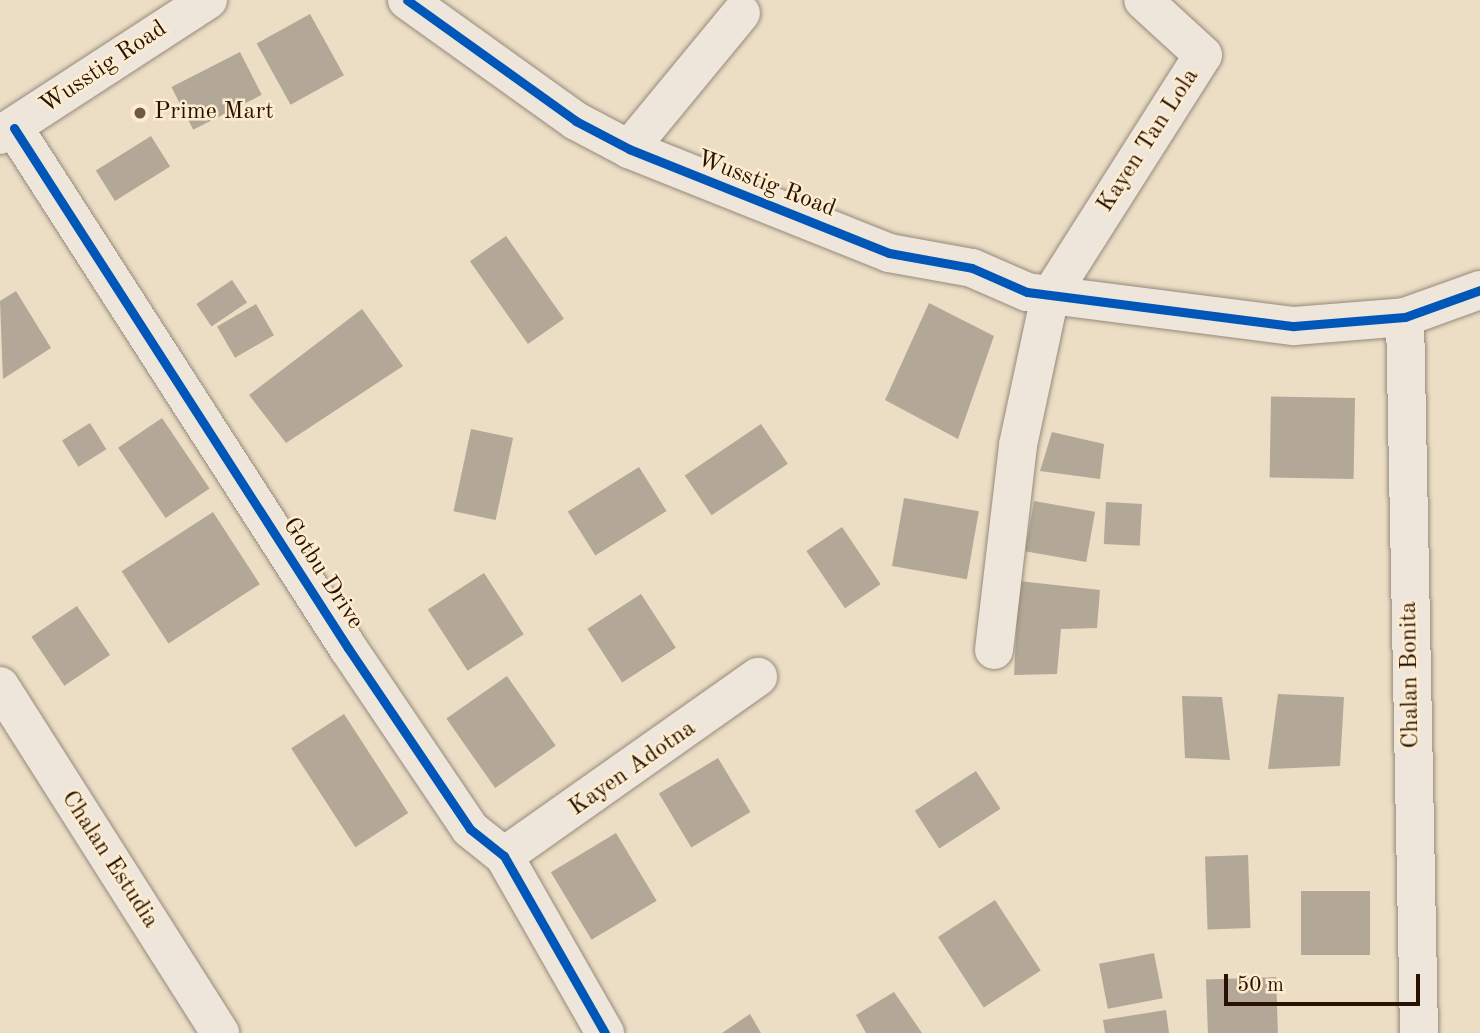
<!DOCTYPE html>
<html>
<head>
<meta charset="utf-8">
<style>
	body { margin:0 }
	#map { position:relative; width:1480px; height:1033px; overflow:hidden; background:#ecddc5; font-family:"Old Standard TT",serif }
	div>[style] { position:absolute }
	.building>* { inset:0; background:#b3a897; transform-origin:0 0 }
	.roads { filter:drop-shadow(0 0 2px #958a7a) drop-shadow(0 0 2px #958a7a) }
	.minor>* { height:38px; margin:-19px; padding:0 19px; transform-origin:19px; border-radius:19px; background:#eee6da }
	.cycleway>* { height:9px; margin:-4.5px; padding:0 4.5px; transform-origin:4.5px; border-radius:4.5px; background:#0057b8 }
	.dots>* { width:19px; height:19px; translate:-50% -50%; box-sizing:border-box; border:4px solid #fdeccf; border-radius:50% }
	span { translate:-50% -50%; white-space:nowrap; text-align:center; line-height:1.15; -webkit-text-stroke:5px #fdeccf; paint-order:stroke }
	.street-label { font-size:24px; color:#281201 }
	.poi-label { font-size:24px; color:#281201 }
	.left { translate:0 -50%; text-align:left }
	.scale { position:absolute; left:1224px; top:974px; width:196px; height:32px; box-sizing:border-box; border:4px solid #281201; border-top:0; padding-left:9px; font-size:21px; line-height:24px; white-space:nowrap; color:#281201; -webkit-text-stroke:5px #fdeccf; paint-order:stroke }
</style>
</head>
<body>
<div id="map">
	<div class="building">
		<i style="left:310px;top:14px;width:70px;height:61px;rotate:61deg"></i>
		<i style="left:240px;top:52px;width:48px;height:77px;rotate:63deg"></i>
		<i style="left:151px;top:136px;width:36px;height:65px;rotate:58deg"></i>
		<i style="left:506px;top:236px;width:101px;height:44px;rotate:55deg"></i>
		<i style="left:232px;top:280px;width:27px;height:43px;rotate:56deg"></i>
		<i style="clip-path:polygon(16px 291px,51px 348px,3px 379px,0 301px)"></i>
		<i style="clip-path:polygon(929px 303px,994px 336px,958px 439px,885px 400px)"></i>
		<i style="left:256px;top:304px;width:36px;height:45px;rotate:60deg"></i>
		<i style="clip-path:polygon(362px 309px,403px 366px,286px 443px,249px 395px)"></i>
		<i style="left:1355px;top:398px;width:81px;height:84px;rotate:91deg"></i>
		<i style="left:162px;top:418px;width:85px;height:53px;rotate:56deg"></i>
		<i style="left:90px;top:423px;width:31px;height:33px;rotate:58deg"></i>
		<i style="left:761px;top:424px;width:48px;height:92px;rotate:56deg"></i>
		<i style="left:471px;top:429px;width:43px;height:84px;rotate:12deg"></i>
		<i style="clip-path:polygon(1052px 432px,1104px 444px,1100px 479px,1040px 471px)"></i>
		<i style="left:639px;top:467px;width:52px;height:84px;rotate:58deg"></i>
		<i style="left:904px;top:498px;width:76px;height:69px;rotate:10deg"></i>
		<i style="left:1034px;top:501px;width:62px;height:51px;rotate:10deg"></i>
		<i style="left:1106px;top:502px;width:36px;height:42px;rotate:3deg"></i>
		<i style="left:213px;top:512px;width:86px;height:109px;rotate:57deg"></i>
		<i style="left:842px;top:527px;width:69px;height:43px;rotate:56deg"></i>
		<i style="left:484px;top:573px;width:73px;height:67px;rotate:57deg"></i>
		<i style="clip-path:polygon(1019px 581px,1100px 590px,1097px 628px,1061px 629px,1057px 674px,1014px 675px)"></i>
		<i style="left:641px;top:594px;width:64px;height:64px;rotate:57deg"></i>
		<i style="left:77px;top:606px;width:59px;height:55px;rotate:56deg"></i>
		<i style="left:507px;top:676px;width:85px;height:74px;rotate:55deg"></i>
		<i style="clip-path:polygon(1278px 694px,1344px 697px,1340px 766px,1268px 769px)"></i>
		<i style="clip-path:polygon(1182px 696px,1222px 697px,1230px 760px,1185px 758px)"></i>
		<i style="left:344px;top:714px;width:118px;height:63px;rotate:57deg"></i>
		<i style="left:718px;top:758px;width:63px;height:69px;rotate:59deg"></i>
		<i style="left:976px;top:771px;width:45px;height:73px;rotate:57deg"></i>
		<i style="left:616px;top:833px;width:79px;height:76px;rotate:59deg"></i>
		<i style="left:1248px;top:855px;width:73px;height:43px;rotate:88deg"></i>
		<i style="left:1301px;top:891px;width:69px;height:64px"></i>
		<i style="left:995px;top:900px;width:84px;height:68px;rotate:57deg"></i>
		<i style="left:1154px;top:953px;width:46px;height:56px;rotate:79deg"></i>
		<i style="left:1276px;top:977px;width:56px;height:70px;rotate:88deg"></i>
		<i style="clip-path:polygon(894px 992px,922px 1033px,866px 1033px,856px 1015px)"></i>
		<i style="clip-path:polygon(1166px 1010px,1169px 1033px,1105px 1033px,1103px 1020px)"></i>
		<i style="clip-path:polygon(750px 1014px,761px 1033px,722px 1033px)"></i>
	</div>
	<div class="roads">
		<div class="minor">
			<i style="left:407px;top:0;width:208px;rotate:35.6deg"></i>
			<i style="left:576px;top:121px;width:60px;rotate:27.8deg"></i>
			<i style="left:629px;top:149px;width:280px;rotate:21.8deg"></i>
			<i style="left:889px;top:253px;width:84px;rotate:10.2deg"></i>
			<i style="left:972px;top:268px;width:60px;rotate:23.6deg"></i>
			<i style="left:1027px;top:292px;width:269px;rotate:7.3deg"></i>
			<i style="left:1294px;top:326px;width:111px;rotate:-4.6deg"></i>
			<i style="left:1405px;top:317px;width:80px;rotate:-19.8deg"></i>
			<i style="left:14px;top:128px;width:618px;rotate:57.29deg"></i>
			<i style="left:348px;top:648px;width:218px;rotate:56deg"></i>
			<i style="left:470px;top:829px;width:43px;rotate:38.5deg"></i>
			<i style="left:504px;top:856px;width:204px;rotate:60.3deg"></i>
			<i style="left:0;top:135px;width:248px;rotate:-33deg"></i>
			<i style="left:629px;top:149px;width:176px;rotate:-50.5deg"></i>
			<i style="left:1405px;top:317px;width:716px;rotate:88.88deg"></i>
			<i style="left:994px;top:650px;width:206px;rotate:-83.3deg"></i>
			<i style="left:1018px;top:445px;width:152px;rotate:-77.9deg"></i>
			<i style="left:1050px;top:296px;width:285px;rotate:-57.6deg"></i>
			<i style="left:1203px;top:55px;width:81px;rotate:-137.5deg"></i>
			<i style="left:0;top:686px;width:411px;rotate:57.6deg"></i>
			<i style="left:504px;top:856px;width:311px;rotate:-35.2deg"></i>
		</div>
	</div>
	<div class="cycleway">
		<i style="left:407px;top:0;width:208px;rotate:35.6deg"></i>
		<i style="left:576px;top:121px;width:60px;rotate:27.8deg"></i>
		<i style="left:629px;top:149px;width:280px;rotate:21.8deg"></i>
		<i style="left:889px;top:253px;width:84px;rotate:10.2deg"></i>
		<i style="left:972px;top:268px;width:60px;rotate:23.6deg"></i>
		<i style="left:1027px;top:292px;width:269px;rotate:7.3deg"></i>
		<i style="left:1294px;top:326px;width:111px;rotate:-4.6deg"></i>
		<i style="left:1405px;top:317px;width:80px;rotate:-19.8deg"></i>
		<i style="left:14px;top:128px;width:618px;rotate:57.29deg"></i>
		<i style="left:348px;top:648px;width:218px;rotate:56deg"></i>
		<i style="left:470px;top:829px;width:43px;rotate:38.5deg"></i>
		<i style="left:504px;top:856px;width:204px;rotate:60.3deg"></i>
	</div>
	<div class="dots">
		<i style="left:140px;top:113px;background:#6d5946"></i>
	</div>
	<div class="street-label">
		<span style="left:104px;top:68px;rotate:-34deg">Wusstig Road</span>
		<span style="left:1149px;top:141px;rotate:-57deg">Kayen Tan Lola</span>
		<span style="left:766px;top:185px;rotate:21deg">Wusstig Road</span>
		<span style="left:322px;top:574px;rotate:57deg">Gotbu Drive</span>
		<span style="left:1411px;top:675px;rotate:-91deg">Chalan Bonita</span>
		<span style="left:633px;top:769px;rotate:-35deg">Kayen Adotna</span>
		<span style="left:109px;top:860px;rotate:57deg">Chalan Estudia</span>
	</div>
	<div class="poi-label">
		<span class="left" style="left:154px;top:113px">Prime Mart</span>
	</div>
	<div class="scale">50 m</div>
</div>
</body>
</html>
